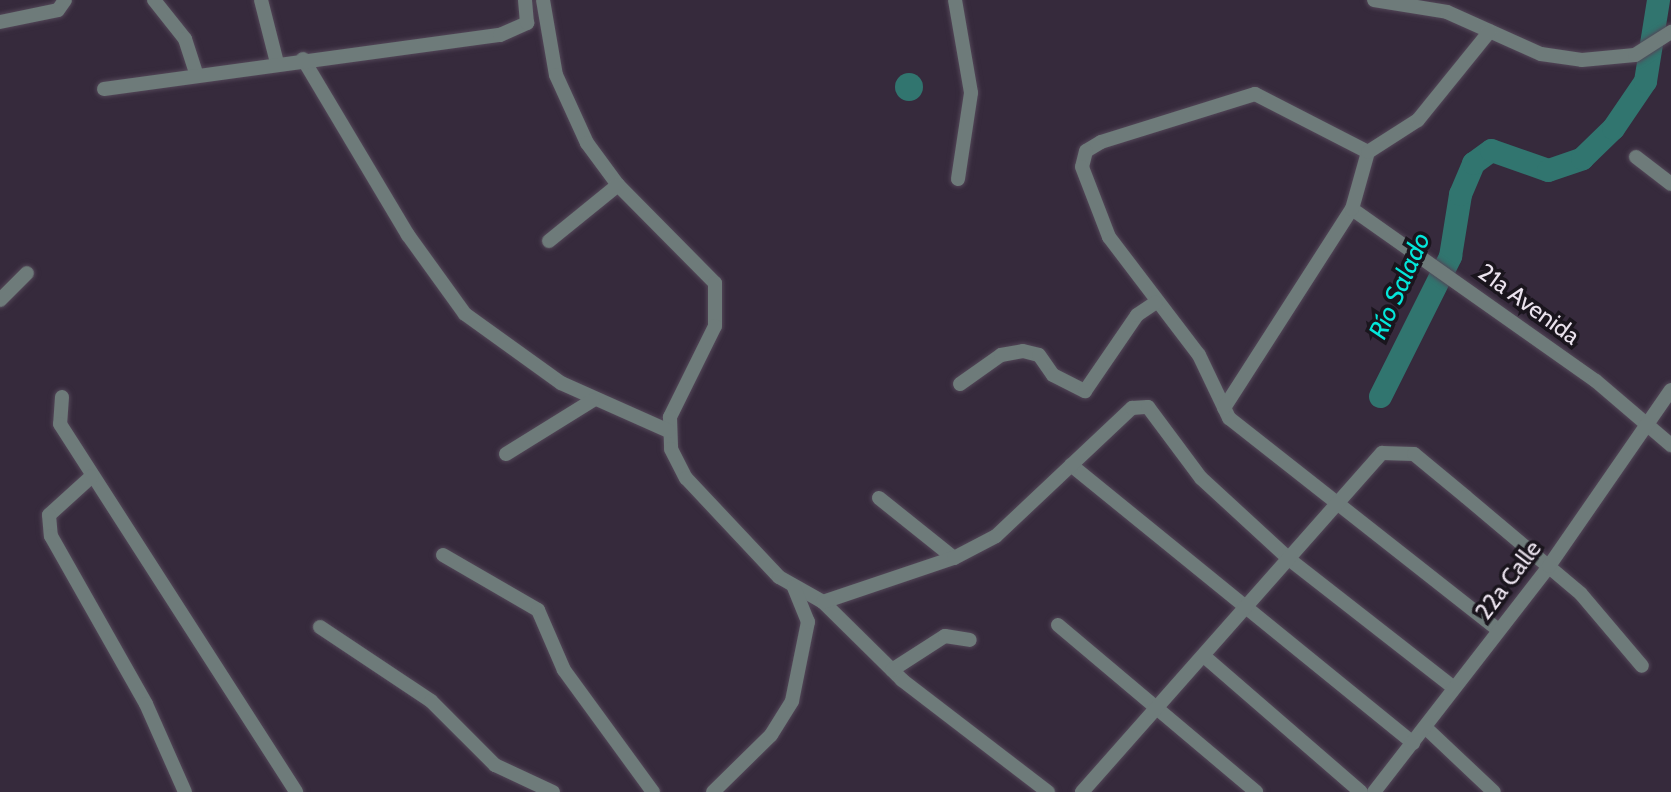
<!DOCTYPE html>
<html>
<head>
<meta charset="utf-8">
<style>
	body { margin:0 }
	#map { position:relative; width:1671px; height:792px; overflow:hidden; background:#362a3c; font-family:Cabin,sans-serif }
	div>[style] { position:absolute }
	.water>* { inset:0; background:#31756f }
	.round { border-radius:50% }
	.river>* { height:23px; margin:-11.5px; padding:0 11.5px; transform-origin:11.5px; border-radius:11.5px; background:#31756f }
	.roads { filter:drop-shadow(0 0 2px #534758) drop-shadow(0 0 2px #534758) }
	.minor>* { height:14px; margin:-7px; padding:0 7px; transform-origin:7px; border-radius:7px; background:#6e7b7a }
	span { translate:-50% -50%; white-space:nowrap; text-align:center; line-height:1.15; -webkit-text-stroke:7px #1a151d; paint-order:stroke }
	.street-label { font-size:24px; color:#eae2ed }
	.water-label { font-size:26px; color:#04e7da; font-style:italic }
</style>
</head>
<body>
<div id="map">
	<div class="water">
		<i class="round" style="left:895px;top:73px;width:28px;height:28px"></i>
	</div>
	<div class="river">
		<i style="left:1380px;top:396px;width:157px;rotate:-63.4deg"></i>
		<i style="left:1450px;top:256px;width:63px;rotate:-80.8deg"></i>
		<i style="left:1460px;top:194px;width:34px;rotate:-67deg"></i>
		<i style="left:1473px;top:163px;width:22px;rotate:-36deg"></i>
		<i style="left:1491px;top:150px;width:60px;rotate:19.3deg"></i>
		<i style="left:1548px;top:170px;width:36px;rotate:-19deg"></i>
		<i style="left:1582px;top:158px;width:43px;rotate:-44.1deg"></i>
		<i style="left:1613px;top:128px;width:57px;rotate:-55.8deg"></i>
		<i style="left:1645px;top:81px;width:82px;rotate:-80.9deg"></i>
	</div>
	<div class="roads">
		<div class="minor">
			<i style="left:154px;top:0;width:50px;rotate:51.5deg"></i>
			<i style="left:185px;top:39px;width:38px;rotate:72deg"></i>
			<i style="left:261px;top:0;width:65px;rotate:75.7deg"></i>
			<i style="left:543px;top:0;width:76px;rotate:80.2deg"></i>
			<i style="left:556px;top:75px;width:75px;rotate:65.5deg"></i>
			<i style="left:587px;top:143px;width:52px;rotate:53.6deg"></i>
			<i style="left:618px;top:185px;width:138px;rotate:45.3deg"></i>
			<i style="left:715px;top:283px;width:43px;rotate:90deg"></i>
			<i style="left:715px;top:326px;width:102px;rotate:116.3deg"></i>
			<i style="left:670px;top:417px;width:32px;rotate:88deg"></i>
			<i style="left:671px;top:449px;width:33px;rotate:63deg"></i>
			<i style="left:686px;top:478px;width:136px;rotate:46.8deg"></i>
			<i style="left:779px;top:577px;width:51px;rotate:29.6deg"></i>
			<i style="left:823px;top:602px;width:111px;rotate:44.6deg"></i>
			<i style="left:902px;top:680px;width:184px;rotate:37.5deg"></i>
			<i style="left:955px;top:0;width:94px;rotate:80.2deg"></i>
			<i style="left:971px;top:93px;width:87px;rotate:98.6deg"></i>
			<i style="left:1374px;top:0;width:74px;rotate:9.3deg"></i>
			<i style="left:1447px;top:12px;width:103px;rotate:24.1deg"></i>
			<i style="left:1541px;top:54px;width:41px;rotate:8.3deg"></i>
			<i style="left:1582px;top:60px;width:53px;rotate:-5.4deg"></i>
			<i style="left:1635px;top:55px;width:43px;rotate:-32.6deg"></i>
			<i style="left:0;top:22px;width:59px;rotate:-11.7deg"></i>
			<i style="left:58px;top:10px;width:12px;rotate:-55deg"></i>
			<i style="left:303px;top:59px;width:205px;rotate:59.2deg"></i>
			<i style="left:408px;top:235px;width:97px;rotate:54.2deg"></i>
			<i style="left:465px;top:314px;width:118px;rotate:35.7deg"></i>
			<i style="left:561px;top:383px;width:118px;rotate:24deg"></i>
			<i style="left:104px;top:89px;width:400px;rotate:-7.8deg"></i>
			<i style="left:500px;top:35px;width:30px;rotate:-24deg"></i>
			<i style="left:527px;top:23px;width:23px;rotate:-95deg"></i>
			<i style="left:1368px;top:152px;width:127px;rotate:-152.8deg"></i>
			<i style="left:1255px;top:94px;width:161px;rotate:162.7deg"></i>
			<i style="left:1101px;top:142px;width:17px;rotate:149deg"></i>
			<i style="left:1086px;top:151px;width:16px;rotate:104deg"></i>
			<i style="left:1082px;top:167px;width:75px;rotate:68.9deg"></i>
			<i style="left:1109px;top:237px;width:148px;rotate:52.7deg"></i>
			<i style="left:1199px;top:355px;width:70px;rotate:64.5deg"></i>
			<i style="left:1229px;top:418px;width:342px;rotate:38.2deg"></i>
			<i style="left:1636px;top:157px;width:44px;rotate:37.6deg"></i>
			<i style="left:1352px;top:209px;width:299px;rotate:35.2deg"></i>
			<i style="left:1596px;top:381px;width:99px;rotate:40.5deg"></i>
			<i style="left:549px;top:241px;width:89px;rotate:-39.1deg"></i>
			<i style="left:0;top:300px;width:38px;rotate:-45deg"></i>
			<i style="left:960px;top:384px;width:50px;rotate:-35.3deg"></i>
			<i style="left:1001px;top:355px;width:22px;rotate:-10deg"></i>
			<i style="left:1023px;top:351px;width:16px;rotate:14deg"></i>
			<i style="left:1039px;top:355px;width:24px;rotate:55deg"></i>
			<i style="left:1053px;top:375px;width:36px;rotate:27deg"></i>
			<i style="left:1085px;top:391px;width:92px;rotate:-55.6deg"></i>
			<i style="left:1137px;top:315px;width:22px;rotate:-34deg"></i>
			<i style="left:62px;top:397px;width:27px;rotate:94deg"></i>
			<i style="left:60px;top:424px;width:437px;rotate:57.3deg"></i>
			<i style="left:1224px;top:408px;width:237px;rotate:-57.3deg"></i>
			<i style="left:1352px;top:209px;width:59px;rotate:-74.3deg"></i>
			<i style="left:1368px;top:152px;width:59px;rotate:-32.6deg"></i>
			<i style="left:1418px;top:120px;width:114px;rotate:-51deg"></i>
			<i style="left:506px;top:454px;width:102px;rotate:-31.8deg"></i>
			<i style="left:1071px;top:465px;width:441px;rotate:39.1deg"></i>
			<i style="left:92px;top:476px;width:58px;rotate:137.8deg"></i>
			<i style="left:49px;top:515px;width:21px;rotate:85deg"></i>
			<i style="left:51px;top:536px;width:193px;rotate:60.5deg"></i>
			<i style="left:146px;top:704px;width:96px;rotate:66.1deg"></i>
			<i style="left:879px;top:498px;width:96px;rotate:38.7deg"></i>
			<i style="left:443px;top:555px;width:110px;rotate:30.1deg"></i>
			<i style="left:538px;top:610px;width:65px;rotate:66.6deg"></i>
			<i style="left:564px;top:670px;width:151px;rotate:53.9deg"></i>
			<i style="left:823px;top:602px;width:138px;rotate:-18.6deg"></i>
			<i style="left:954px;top:558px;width:47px;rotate:-27.6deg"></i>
			<i style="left:996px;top:536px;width:187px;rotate:-43.3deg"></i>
			<i style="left:1132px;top:408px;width:16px;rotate:-4deg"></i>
			<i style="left:1148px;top:407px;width:89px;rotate:53.3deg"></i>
			<i style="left:1201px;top:478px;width:120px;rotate:42.6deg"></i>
			<i style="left:1289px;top:559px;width:209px;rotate:38deg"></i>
			<i style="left:1058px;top:625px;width:259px;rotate:40.1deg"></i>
			<i style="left:320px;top:627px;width:133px;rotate:33.7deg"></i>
			<i style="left:431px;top:701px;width:91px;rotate:45deg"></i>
			<i style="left:495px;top:765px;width:64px;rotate:25deg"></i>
			<i style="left:1205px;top:657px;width:206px;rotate:40.9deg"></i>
			<i style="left:892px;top:670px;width:63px;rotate:-32.7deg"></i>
			<i style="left:945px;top:636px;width:25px;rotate:9deg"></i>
			<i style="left:1426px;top:728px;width:93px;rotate:43.3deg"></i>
			<i style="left:713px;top:792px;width:81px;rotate:-44.5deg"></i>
			<i style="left:771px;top:735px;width:40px;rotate:-58deg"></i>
			<i style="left:792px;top:701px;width:81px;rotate:-78.6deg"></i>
			<i style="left:808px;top:622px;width:38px;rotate:-112deg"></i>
			<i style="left:1082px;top:792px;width:453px;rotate:-48.5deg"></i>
			<i style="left:1382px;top:453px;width:32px;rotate:2deg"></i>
			<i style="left:1414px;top:454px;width:67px;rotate:39.6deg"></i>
			<i style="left:1466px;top:497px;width:150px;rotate:40.1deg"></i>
			<i style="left:1581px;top:594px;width:94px;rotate:49.7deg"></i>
			<i style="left:1374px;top:792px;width:286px;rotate:-52.2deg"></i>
			<i style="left:1549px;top:566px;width:214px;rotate:-55.3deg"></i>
		</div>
	</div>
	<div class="street-label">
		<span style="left:1529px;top:304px;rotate:36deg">21a Avenida</span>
		<span style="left:1508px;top:580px;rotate:-53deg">22a Calle</span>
	</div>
	<div class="water-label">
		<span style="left:1400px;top:286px;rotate:-66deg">Río Salado</span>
	</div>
</div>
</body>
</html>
